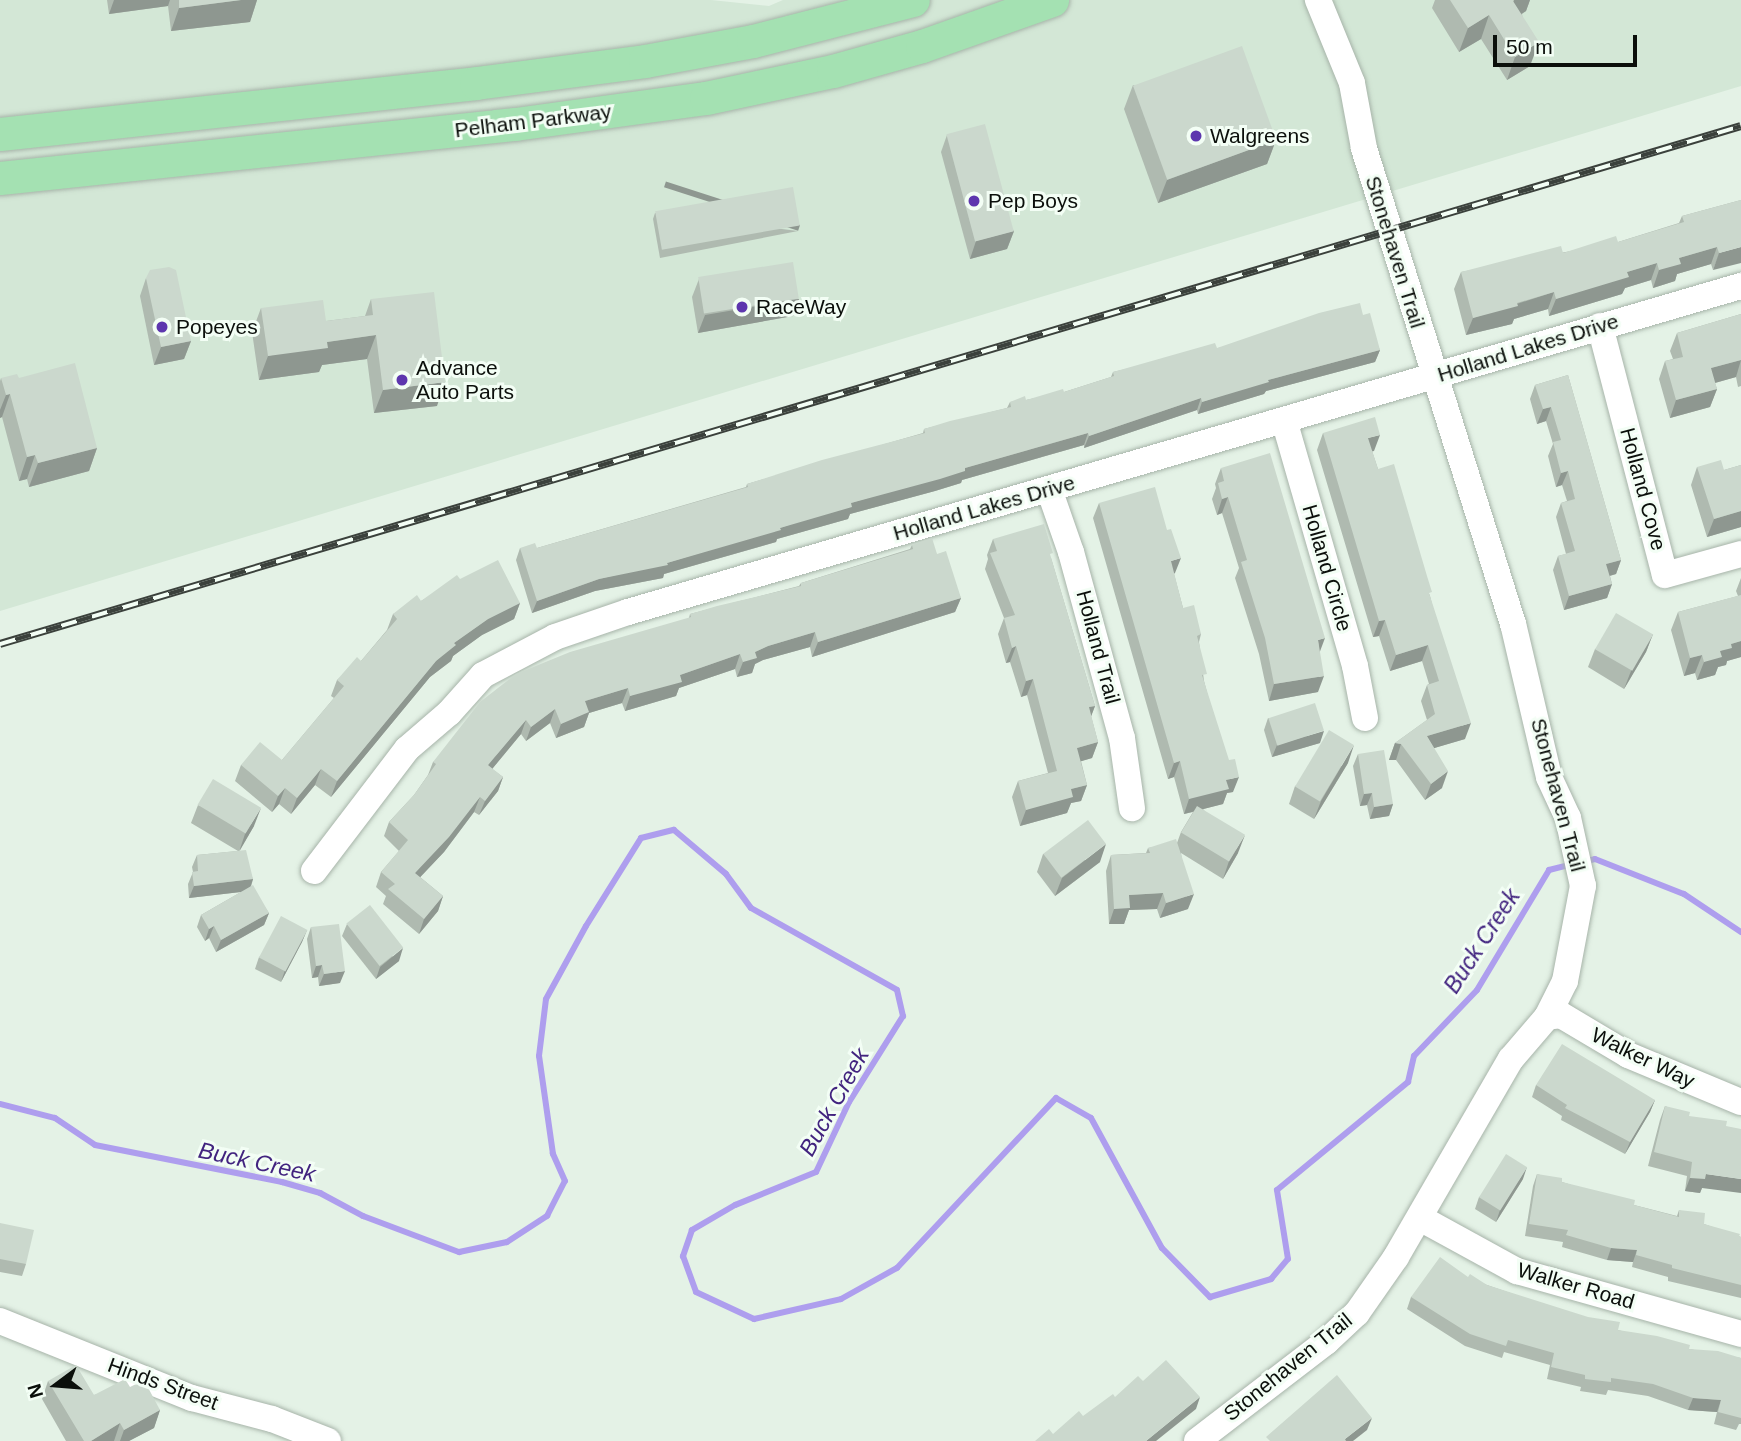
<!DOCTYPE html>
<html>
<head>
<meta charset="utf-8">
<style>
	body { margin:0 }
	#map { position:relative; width:1741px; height:1441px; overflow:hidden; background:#e4f2e6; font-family:Arial,sans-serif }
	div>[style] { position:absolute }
	.built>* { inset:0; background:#d3e7d6 }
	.stream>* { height:6px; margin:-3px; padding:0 3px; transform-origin:3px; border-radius:3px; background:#ae9eee }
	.roads { filter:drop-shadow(0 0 2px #a7b4a9) drop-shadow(0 0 2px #a7b4a9) }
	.minor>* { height:26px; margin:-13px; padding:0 13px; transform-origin:13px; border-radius:13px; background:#fff }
	.major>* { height:33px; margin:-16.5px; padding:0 16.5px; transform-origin:16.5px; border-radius:16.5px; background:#a4e1b2 }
	.rail>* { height:8px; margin-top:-4px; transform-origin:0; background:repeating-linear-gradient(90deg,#f3fef5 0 16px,#3b413c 0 32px); box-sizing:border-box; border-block:2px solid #3b413c }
	.wall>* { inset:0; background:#afbab0 }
	.shaded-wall>* { inset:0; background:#8e9790; transform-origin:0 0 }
	.building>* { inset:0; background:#cbd8cd; transform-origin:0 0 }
	.dots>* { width:19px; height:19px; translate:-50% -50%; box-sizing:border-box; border:4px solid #f3fef5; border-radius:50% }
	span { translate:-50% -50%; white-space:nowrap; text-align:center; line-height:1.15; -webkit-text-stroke:6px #f3fef5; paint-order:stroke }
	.street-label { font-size:21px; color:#0b0f0b }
	.poi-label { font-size:21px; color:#0b0f0b }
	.left { translate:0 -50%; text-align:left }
	.water-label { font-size:23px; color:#42247f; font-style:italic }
	.north { position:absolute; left:21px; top:1350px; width:70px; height:70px; -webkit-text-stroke:5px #f3fef5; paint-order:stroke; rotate:254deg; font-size:19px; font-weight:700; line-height:28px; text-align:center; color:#0b0f0b }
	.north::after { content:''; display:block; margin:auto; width:24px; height:32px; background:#0b0f0b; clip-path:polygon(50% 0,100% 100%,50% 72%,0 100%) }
	.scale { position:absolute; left:1493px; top:35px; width:144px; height:32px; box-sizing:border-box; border:4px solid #0b0f0b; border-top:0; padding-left:9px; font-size:21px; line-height:24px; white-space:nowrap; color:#0b0f0b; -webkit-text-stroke:5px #f3fef5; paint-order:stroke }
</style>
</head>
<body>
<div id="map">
	<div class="built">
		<i style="clip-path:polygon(0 0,711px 0,769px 6px,783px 0,1741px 0,1741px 86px,0 611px)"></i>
	</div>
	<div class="stream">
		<i style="left:1583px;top:862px;width:12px;rotate:-14deg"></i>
		<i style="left:1595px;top:859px;width:96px;rotate:21.5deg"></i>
		<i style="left:1684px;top:894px;width:69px;rotate:33.7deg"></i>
		<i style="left:0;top:1104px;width:57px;rotate:14.3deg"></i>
		<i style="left:55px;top:1118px;width:48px;rotate:34deg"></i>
		<i style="left:95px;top:1145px;width:191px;rotate:11.2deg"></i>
		<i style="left:282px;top:1182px;width:40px;rotate:16deg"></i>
		<i style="left:320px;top:1193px;width:49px;rotate:28.1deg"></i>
		<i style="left:363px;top:1216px;width:103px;rotate:20.6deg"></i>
		<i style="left:459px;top:1252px;width:49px;rotate:-11.8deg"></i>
		<i style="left:507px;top:1242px;width:48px;rotate:-33deg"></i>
		<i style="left:547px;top:1216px;width:39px;rotate:-63deg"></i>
		<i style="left:565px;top:1181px;width:30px;rotate:-114deg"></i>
		<i style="left:553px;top:1154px;width:99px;rotate:-98.1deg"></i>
		<i style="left:539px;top:1056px;width:57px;rotate:-83deg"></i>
		<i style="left:546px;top:999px;width:83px;rotate:-61.3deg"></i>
		<i style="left:586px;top:926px;width:104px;rotate:-58deg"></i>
		<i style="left:641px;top:838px;width:34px;rotate:-14deg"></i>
		<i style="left:674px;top:830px;width:68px;rotate:40.2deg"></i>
		<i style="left:726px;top:874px;width:42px;rotate:53.7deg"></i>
		<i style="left:751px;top:908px;width:167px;rotate:29.3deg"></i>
		<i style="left:897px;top:990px;width:27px;rotate:77deg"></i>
		<i style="left:903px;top:1016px;width:102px;rotate:122.1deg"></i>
		<i style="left:849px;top:1102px;width:77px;rotate:115.2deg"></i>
		<i style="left:816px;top:1172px;width:87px;rotate:157.8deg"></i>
		<i style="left:735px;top:1205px;width:50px;rotate:149.8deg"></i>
		<i style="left:692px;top:1230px;width:28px;rotate:109deg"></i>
		<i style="left:683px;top:1256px;width:38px;rotate:70deg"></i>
		<i style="left:696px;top:1292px;width:64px;rotate:25deg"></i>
		<i style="left:754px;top:1319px;width:89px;rotate:-12.9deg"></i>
		<i style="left:841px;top:1299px;width:64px;rotate:-29deg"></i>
		<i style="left:897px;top:1268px;width:233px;rotate:-46.9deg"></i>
		<i style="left:1056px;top:1098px;width:40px;rotate:29.7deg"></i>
		<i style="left:1091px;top:1118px;width:148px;rotate:61.4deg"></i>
		<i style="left:1162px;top:1248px;width:69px;rotate:45.6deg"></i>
		<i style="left:1210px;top:1297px;width:64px;rotate:-16.4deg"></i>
		<i style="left:1271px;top:1279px;width:26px;rotate:-50deg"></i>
		<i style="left:1288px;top:1259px;width:70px;rotate:-99.1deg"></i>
		<i style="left:1277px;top:1190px;width:170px;rotate:-39.5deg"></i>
		<i style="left:1408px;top:1082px;width:27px;rotate:-77deg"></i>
		<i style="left:1414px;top:1056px;width:91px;rotate:-46.3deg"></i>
		<i style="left:1477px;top:990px;width:140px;rotate:-59deg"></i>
		<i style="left:1549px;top:870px;width:25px;rotate:-14deg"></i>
	</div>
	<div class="roads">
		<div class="minor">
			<i style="left:1600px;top:326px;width:257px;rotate:75.4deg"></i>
			<i style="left:1665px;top:575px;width:79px;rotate:-15.4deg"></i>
			<i style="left:1284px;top:420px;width:256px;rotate:73.9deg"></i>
			<i style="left:1355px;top:666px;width:53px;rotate:79.1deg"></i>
			<i style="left:1049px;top:489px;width:67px;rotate:70.8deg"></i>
			<i style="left:1071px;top:552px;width:193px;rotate:74.7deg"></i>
			<i style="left:1122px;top:738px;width:71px;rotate:81.9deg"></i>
			<i style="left:314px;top:871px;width:153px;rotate:-52.7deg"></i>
			<i style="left:407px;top:749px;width:55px;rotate:-40.6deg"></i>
			<i style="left:449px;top:713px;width:51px;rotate:-48.2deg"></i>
			<i style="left:483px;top:675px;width:81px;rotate:-27.8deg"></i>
			<i style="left:555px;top:637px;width:77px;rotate:-18.9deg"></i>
			<i style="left:628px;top:612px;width:1160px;rotate:-16.33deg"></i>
			<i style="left:1547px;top:1017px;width:14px;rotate:-8deg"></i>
			<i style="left:1561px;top:1015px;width:78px;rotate:30.8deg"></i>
			<i style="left:1628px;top:1055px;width:122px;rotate:22.6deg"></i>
			<i style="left:1420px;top:1218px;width:111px;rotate:28.7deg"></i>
			<i style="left:1517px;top:1271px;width:233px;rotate:15.7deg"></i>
			<i style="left:0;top:1321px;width:207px;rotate:21.9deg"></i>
			<i style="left:192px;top:1398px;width:83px;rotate:14.7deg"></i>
			<i style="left:272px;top:1419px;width:60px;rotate:21.4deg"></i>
			<i style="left:1197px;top:1441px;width:163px;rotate:-37.5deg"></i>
			<i style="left:1326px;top:1342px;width:42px;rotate:-43.1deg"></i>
			<i style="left:1357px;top:1313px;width:68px;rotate:-55.1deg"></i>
			<i style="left:1396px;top:1257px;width:229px;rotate:-59.9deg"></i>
			<i style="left:1511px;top:1059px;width:55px;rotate:-49.4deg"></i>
			<i style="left:1547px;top:1017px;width:40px;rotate:-63.4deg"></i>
			<i style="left:1565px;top:981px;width:97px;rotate:-79.3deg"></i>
			<i style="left:1583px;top:886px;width:70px;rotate:-102.4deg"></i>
			<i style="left:1568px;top:818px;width:45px;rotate:-114.9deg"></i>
			<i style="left:1549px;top:777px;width:157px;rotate:-103.2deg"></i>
			<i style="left:1513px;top:624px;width:499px;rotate:-107.4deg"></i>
			<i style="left:1364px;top:148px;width:66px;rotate:-100.5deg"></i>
			<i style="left:1352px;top:83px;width:90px;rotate:-112.3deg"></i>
		</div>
		<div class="major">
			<i style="left:0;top:134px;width:479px;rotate:-6.1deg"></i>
			<i style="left:476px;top:83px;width:170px;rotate:-7.4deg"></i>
			<i style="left:645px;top:61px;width:110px;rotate:-10.5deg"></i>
			<i style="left:753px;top:41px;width:165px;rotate:-14.4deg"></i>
			<i style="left:0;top:178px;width:518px;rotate:-5.99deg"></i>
			<i style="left:515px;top:124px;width:193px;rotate:-7.8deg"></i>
			<i style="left:706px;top:98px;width:130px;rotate:-12deg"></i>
			<i style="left:833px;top:71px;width:92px;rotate:-15.7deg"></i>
			<i style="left:922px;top:46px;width:138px;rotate:-19.5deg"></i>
		</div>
	</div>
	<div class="rail">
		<i style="left:0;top:644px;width:1816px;rotate:-16.57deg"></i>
	</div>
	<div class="wall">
		<i style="clip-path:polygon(107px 0,257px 0,250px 22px,171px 31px,168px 6px,109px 14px)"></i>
		<i style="clip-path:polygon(1435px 0,1530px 0,1526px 11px,1522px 14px,1530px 66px,1507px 80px,1481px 39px,1459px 52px,1432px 8px)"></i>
		<i style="clip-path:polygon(1133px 85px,1276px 140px,1267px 164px,1158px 203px,1124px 109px)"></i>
		<i style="clip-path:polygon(947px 135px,1014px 231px,1007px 249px,970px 259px,941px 152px)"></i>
		<i style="clip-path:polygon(1741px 200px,1713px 270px,1711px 264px,1677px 274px,1675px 281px,1653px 288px,1651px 280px,1625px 288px,1622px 294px,1549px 316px,1548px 309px,1514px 319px,1512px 324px,1466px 335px,1454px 289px,1461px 272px,1618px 242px,1679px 223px,1682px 216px)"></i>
		<i style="clip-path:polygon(655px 213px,798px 231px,660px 258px,653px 219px)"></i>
		<i style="clip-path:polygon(146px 278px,191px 341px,184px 359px,154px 365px,140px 296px)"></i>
		<i style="clip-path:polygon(699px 279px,799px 299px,793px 316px,698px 333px,692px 297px)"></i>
		<i style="clip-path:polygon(371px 299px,437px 406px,374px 413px,367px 359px,322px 365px,319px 372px,259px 380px,252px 332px,261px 308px,326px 321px,365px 316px)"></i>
		<i style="clip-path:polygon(1741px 314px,1741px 386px,1738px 387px,1736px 377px,1715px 383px,1717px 389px,1710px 407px,1670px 418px,1659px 379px,1665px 361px,1673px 359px,1670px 351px,1677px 333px)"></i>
		<i style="clip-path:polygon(1363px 315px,1380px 350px,1375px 362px,1266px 391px,1264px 394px,1198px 414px,1197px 410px,1084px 448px,1084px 445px,962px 480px,961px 483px,935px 491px,850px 514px,848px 519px,777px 539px,776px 542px,664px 574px,663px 578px,595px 591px,532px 613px,516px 560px,520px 548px,537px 548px,746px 487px,747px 484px,923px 433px,924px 429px,1007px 408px,1010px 402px,1026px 400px,1064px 392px,1111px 377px,1113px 372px)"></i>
		<i style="clip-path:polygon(1568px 375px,1621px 560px,1616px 574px,1610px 576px,1612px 584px,1607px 598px,1564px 610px,1553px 570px,1558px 556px,1566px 554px,1556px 517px,1561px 503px,1567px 501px,1562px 485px,1556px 487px,1548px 456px,1553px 444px,1546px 421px,1537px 424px,1530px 399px,1535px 385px)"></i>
		<i style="clip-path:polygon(1px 378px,19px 378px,97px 448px,89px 471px,29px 487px,27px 479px,19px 481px,2px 417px,0 418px,0 381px)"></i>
		<i style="clip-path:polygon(1323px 433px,1374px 451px,1372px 451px,1378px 469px,1430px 596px,1465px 739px,1434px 748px,1442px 788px,1425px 800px,1396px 760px,1389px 760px,1395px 743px,1427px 720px,1421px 701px,1427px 685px,1429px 684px,1422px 661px,1390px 671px,1379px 636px,1373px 637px,1317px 450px)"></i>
		<i style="clip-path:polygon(1741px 465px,1741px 527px,1707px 537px,1691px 485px,1697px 467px,1724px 470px)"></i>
		<i style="clip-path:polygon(1221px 468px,1320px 652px,1318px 692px,1269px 701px,1259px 654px,1235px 578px,1239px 568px,1222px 513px,1217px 515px,1212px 499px,1216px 488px,1215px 484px)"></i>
		<i style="clip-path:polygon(1099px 503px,1175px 573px,1174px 574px,1183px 608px,1201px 634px,1199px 642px,1204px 681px,1233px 792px,1227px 793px,1223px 804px,1203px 809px,1238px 853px,1223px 879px,1181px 853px,1188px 909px,1160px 918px,1157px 909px,1129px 910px,1124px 924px,1109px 924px,1106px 871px,1111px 855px,1146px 853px,1148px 848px,1177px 843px,1181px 832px,1193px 812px,1184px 814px,1174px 777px,1168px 779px,1093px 518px)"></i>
		<i style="clip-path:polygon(993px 539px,1051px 558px,1095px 706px,1091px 716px,1098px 742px,1092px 758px,1081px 761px,1087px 785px,1081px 801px,1071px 803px,1067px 813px,1020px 826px,1012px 797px,1018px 781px,1048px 773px,1027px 695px,1021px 697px,1010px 662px,1006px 663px,998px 634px,1004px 618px,985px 569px,988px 559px,987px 555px)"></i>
		<i style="clip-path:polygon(912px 545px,937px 554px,961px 598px,955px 612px,812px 657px,810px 647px,763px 660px,755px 664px,752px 673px,737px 677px,735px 669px,679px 688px,676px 696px,625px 711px,622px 703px,589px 713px,584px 727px,556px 738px,550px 723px,526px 741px,521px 734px,492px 769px,503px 777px,498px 791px,479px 815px,474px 812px,444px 852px,420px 877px,443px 896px,438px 911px,419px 934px,383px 904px,386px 896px,376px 887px,381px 872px,399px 851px,384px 836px,389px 822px,414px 795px,428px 775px,433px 762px,689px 618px,690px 614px,799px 586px,801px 583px,910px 549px)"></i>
		<i style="clip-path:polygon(1741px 578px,1741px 657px,1727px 661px,1726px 665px,1718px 667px,1715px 675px,1697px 680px,1695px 673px,1684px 676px,1671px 630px,1678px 612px,1738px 596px,1736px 591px)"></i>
		<i style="clip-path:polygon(460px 579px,520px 603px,514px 619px,482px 635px,453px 656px,451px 661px,430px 677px,331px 797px,315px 785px,291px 814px,279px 804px,272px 812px,235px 781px,241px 765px,282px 760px,334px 698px,331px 696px,337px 680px,361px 661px,387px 630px,393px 614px,421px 601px)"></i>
		<i style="clip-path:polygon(1653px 634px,1646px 652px,1624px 689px,1588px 667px,1595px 649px)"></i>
		<i style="clip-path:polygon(1268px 718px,1320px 743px,1272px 757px,1264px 730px)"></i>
		<i style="clip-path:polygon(1358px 754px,1393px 804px,1389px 816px,1370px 819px,1367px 805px,1360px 806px,1353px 766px)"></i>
		<i style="clip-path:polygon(1348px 763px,1314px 819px,1289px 804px,1295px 786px)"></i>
		<i style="clip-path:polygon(198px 805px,254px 826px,239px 851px,253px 879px,251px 887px,269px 913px,264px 925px,216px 952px,209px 938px,205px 941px,197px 927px,201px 915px,241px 892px,189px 898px,188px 884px,193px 872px,192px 867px,197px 855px,238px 851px,191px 823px)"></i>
		<i style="clip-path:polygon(1043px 854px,1100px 862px,1055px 896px,1037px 872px)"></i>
		<i style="clip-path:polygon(347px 924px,399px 961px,376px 979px,342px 936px)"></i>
		<i style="clip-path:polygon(311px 927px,340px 983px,319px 986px,318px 977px,312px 978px,307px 939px)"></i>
		<i style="clip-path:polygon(307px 930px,302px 942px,281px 982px,255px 969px,259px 957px)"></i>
		<i style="clip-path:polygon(1536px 1085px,1655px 1100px,1650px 1112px,1625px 1154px,1561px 1120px,1562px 1116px,1532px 1097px)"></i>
		<i style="clip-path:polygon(1665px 1106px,1689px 1116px,1702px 1188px,1700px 1193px,1685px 1191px,1687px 1176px,1648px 1166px,1660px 1120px)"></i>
		<i style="clip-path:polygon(1537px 1174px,1634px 1205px,1677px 1216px,1679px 1210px,1704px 1224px,1741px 1237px,1741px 1298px,1668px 1281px,1668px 1277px,1632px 1267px,1633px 1262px,1607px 1260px,1562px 1247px,1563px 1242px,1525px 1236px,1533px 1186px)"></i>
		<i style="clip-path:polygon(1523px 1179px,1496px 1222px,1475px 1209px,1479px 1197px)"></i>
		<i style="clip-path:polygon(0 1223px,26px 1264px,22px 1276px,0 1272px)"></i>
		<i style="clip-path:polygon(1468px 1277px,1487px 1285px,1618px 1330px,1689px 1349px,1741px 1358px,1741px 1424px,1739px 1424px,1736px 1430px,1714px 1424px,1717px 1412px,1688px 1410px,1648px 1396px,1608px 1390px,1606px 1395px,1580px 1391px,1581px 1387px,1547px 1379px,1550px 1365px,1504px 1352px,1502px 1358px,1465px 1346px,1407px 1309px,1411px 1297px)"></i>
		<i style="clip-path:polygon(48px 1381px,94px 1395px,130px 1387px,160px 1410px,154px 1428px,129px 1441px,66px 1441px,42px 1399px)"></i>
	</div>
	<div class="shaded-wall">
		<i style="clip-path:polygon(114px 0,170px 0,168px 6px,109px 14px)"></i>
		<i style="clip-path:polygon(241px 0,257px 0,250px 22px,171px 31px,179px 8px)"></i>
		<i style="clip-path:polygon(1514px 0,1530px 0,1526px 11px,1505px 24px)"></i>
		<i style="clip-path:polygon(1489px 15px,1481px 39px,1459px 52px,1468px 28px)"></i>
		<i style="clip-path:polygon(1539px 42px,1530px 66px,1507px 80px,1515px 57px)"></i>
		<i style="clip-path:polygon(1276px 140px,1267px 164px,1158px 203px,1167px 180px)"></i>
		<i style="left:800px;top:225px;width:6px;height:141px;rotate:108deg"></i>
		<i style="clip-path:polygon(1014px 231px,1007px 249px,970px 259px,976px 241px)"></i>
		<i style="clip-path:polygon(1717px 247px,1711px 264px,1677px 274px,1675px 281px,1653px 288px,1659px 270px,1679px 258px)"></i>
		<i style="clip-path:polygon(1741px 247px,1741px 263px,1713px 270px,1719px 253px)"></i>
		<i style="clip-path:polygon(1657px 263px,1651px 280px,1625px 288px,1622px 294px,1549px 316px,1556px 299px,1627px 272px)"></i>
		<i style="clip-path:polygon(1554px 292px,1548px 309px,1514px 319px,1512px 324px,1466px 335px,1473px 318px)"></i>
		<i style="clip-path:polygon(799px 299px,793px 316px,698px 333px,705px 315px)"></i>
		<i style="clip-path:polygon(376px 335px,367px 359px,322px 365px,319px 372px,259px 380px,268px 356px,327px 342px)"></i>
		<i style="clip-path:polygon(191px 341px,184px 359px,154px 365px,161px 347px)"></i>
		<i style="clip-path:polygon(1380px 350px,1375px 362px,1266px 391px,1264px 394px,1198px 414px,1202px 402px,1268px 380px)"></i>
		<i style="clip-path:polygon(1741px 360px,1736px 377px,1704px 386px,1711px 368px)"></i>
		<i style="clip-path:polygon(445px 382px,437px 406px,374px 413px,383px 390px)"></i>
		<i style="clip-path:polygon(1717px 389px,1710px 407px,1670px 418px,1676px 400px)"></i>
		<i style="clip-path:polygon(10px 394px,2px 417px,0 418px,0 410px,6px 395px)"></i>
		<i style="clip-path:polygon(1201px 398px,1197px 410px,1084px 448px,1089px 436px)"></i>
		<i style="clip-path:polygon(1551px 407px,1546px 421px,1537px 424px,1543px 409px)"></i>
		<i style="clip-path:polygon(1088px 433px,1084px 445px,962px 480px,961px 483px,935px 491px,850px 514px,848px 519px,777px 539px,776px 542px,664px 574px,663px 578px,595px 591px,532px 613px,537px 601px,599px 579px,667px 563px,780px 528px,851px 503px,965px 468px)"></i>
		<i style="clip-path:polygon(1380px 435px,1374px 451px,1362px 454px,1368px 438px)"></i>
		<i style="clip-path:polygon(97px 448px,89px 471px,29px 487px,38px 463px)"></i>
		<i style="clip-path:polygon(35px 455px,27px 479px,19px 481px,27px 457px)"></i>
		<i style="clip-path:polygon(1568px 471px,1562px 485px,1556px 487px,1561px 473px)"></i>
		<i style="clip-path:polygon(1228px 497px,1222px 513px,1217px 515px,1222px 499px)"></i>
		<i style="clip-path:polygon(1741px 511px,1741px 527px,1707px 537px,1714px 519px)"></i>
		<i style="clip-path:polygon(1181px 558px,1175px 573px,1165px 576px,1171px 561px)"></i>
		<i style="clip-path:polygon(1621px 560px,1616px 574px,1601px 578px,1606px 564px)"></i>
		<i style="clip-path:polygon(1612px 584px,1607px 598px,1564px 610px,1569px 596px)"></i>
		<i style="clip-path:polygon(961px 598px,955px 612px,812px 657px,818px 642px)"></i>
		<i style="clip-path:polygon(520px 603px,514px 619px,482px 635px,453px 656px,451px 661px,430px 677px,331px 797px,337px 781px,436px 661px,454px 643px,488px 619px)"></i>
		<i style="clip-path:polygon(1385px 620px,1379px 636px,1373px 637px,1379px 621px)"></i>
		<i style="clip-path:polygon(815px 632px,810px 647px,763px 660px,755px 664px,752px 673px,737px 677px,743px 662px,755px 652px,768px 646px)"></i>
		<i style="clip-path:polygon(1653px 634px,1646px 652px,1624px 689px,1631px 671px)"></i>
		<i style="clip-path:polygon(1325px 638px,1319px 654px,1318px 640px)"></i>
		<i style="clip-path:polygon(1741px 641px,1741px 657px,1727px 661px,1726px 665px,1718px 667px,1715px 675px,1697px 680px,1704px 662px,1731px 644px)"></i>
		<i style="clip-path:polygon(1428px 645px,1422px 661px,1390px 671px,1396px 655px)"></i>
		<i style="clip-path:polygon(1016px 646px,1010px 662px,1006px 663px,1012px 648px)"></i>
		<i style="clip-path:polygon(740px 654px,735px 669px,679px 688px,676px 696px,625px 711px,630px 696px,680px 675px)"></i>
		<i style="clip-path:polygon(1702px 655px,1695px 673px,1684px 676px,1690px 658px)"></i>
		<i style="clip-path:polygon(1324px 676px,1318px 692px,1269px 701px,1274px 684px)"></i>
		<i style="clip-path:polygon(1033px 679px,1027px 695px,1021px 697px,1026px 681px)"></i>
		<i style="clip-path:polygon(628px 688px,622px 703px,589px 713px,584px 727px,556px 738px,561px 724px,585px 701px)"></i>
		<i style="clip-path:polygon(1095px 706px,1089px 722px,1089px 707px)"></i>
		<i style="clip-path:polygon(555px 709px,550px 723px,526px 741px,531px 727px)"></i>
		<i style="clip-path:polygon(526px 720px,521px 734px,483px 780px,488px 765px)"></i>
		<i style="clip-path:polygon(1471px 723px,1465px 739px,1421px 752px,1427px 736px)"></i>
		<i style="clip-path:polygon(1324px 731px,1320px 743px,1272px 757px,1277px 745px)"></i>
		<i style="clip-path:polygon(1098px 742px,1092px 758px,1072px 764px,1077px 748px)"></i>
		<i style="clip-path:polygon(1395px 743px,1401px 744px,1396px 760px,1389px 760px)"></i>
		<i style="clip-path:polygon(1354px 745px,1348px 763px,1314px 819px,1321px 801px)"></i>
		<i style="clip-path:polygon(1180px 761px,1174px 777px,1168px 779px,1174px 763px)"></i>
		<i style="clip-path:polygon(321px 769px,315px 785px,291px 814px,297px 798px)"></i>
		<i style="clip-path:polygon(1448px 771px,1442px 788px,1425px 800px,1431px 784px)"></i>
		<i style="clip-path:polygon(503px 777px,498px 791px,479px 815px,485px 801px)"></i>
		<i style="clip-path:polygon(1239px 777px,1233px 792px,1227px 793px,1223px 804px,1184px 814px,1189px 799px,1226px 780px)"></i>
		<i style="clip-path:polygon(1087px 785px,1081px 801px,1071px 803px,1067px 813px,1020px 826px,1026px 810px,1071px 789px)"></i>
		<i style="clip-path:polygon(285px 788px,279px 804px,272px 812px,278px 796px)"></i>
		<i style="clip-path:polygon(1372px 793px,1367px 805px,1360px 806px,1364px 794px)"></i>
		<i style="clip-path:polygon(480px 797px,474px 812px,444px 852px,410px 888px,415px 873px)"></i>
		<i style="clip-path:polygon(1393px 804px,1389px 816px,1370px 819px,1374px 807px)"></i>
		<i style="clip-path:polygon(261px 808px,254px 826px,239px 852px,245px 834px)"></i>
		<i style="clip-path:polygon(1245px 835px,1238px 853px,1223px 879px,1229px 861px)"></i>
		<i style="clip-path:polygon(1106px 844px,1100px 862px,1055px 896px,1062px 878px)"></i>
		<i style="clip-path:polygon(253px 879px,249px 891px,189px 898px,194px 886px)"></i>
		<i style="clip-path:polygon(1163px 893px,1157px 909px,1129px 910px,1124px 924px,1109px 924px,1114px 909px,1129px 895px)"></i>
		<i style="clip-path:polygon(1194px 894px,1188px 909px,1160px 918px,1166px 903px)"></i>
		<i style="clip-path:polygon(443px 896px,438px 911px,419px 934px,424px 919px)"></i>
		<i style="clip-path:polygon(269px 913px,264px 925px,216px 952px,221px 940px)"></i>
		<i style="clip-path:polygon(214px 926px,209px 938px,205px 941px,209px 929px)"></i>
		<i style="clip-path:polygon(307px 930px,302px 942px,281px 982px,285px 970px)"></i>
		<i style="clip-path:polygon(403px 948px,399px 961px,376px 979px,380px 967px)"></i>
		<i style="clip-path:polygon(322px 965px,318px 977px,312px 978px,316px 966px)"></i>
		<i style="clip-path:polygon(345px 971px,340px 983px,319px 986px,324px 974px)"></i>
		<i style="clip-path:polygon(1655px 1100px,1650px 1112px,1625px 1154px,1630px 1142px)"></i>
		<i style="clip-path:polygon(1527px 1167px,1523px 1179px,1496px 1222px,1500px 1210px)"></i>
		<i style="clip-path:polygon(1706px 1174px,1741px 1179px,1741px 1193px,1702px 1188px,1700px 1193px,1685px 1191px,1690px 1178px)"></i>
		<i style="clip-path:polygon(1611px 1248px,1637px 1250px,1633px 1262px,1607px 1260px)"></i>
		<i style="clip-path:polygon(1200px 1397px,1196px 1409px,1156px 1441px,1146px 1441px)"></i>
		<i style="clip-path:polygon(1693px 1398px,1721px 1400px,1717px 1412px,1688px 1410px)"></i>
		<i style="clip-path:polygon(160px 1410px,154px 1428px,129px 1441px,120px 1441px,124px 1430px)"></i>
		<i style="clip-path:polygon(1372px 1418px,1367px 1430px,1353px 1441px,1344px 1441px,1345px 1439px)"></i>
		<i style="clip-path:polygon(120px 1423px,114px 1441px,91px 1441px)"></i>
	</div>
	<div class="building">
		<i style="clip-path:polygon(179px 0,241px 0,179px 8px)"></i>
		<i style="clip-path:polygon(1450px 0,1514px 0,1513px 1px,1539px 42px,1515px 57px,1489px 15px,1468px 28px)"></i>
		<i style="left:1242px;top:46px;width:100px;height:116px;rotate:70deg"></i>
		<i style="left:985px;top:124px;width:111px;height:40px;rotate:75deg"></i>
		<i style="left:793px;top:187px;width:39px;height:140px;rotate:80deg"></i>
		<i style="clip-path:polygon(1741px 200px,1741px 247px,1719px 253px,1717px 247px,1679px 258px,1681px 264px,1659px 270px,1657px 263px,1627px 272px,1629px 277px,1556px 299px,1554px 292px,1517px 303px,1518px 306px,1473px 318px,1461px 272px,1561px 246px,1563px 253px,1616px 236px,1618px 242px,1684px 222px,1682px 216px)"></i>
		<i style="left:793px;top:262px;width:37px;height:96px;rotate:81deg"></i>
		<i style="clip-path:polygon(169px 267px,176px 270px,191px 341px,161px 347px,146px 278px,150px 270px)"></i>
		<i style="clip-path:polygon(434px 292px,445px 382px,383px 390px,376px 335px,327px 342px,328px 348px,268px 356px,261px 308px,323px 300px,326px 321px,373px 315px,371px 299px)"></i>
		<i style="clip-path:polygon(1360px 303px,1363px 315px,1370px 313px,1380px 350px,1268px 380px,1269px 382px,1202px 402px,1201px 398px,1089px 436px,1088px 433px,965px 468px,965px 471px,940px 479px,851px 503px,852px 507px,780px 528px,781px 530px,667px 563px,668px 565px,599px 579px,537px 601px,520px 548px,535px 543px,537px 548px,748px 487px,747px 484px,822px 460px,925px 433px,924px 429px,950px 421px,1011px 407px,1010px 402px,1025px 396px,1026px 400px,1063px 389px,1064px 392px,1114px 376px,1113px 372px,1215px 343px,1217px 348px,1319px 313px)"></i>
		<i style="clip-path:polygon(1741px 314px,1741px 360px,1711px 368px,1717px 389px,1676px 400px,1665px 361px,1683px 357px,1677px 333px)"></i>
		<i style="clip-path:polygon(75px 363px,97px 448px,38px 463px,35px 455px,27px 457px,10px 394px,6px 395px,1px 378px,17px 374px,19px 378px)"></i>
		<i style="clip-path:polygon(1568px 375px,1621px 560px,1606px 564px,1612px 584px,1569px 596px,1558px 556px,1575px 551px,1561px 503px,1575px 499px,1568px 471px,1561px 473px,1553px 442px,1561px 440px,1551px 407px,1543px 409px,1535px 385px)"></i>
		<i style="clip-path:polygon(1375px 417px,1380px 435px,1368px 438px,1378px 469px,1394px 464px,1427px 576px,1432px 592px,1429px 593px,1471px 723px,1427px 736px,1448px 771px,1431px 784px,1401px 744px,1395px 743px,1435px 714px,1427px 685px,1439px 681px,1428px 645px,1396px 655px,1385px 620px,1379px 621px,1323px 433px)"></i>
		<i style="clip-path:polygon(1270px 453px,1325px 638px,1318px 640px,1324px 676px,1274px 684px,1265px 638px,1241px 562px,1247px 560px,1228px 497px,1222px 499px,1218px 483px,1224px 481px,1221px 468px)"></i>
		<i style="clip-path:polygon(1721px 460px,1724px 470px,1741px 465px,1741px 511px,1714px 519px,1697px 467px)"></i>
		<i style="clip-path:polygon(1155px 487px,1167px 530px,1171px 529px,1181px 558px,1171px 561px,1183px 608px,1194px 605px,1201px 634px,1197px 636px,1207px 674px,1202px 675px,1229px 760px,1235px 759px,1239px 777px,1226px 780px,1229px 789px,1189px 799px,1180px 761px,1174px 763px,1099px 503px)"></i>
		<i style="clip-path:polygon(1044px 524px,1053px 553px,1050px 554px,1095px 706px,1089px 707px,1098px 742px,1077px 748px,1087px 785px,1071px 789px,1073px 797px,1026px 810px,1018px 781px,1057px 771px,1033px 679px,1026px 681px,1016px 646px,1012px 648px,1004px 618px,1015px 615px,990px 553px,997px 551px,993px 539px)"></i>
		<i style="clip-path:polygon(932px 538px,937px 554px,946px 551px,961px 598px,818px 642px,815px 632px,768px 646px,755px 652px,757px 658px,743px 662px,740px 654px,680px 675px,682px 682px,630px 696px,628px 688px,585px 701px,589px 712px,561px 724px,555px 709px,531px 727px,526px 720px,488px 765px,503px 777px,485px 801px,480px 797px,449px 837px,415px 873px,443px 896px,424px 919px,388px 889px,395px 884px,381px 872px,408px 840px,389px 822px,414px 795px,436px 764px,433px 762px,480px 702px,516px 674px,570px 652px,691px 617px,690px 614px,717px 606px,801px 586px,801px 583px,913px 549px,912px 545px)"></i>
		<i style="clip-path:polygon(498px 560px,520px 603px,488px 619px,454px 643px,456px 645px,436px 661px,337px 781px,321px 769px,297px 798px,285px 788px,278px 796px,241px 765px,260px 742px,282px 760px,344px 686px,337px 680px,357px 657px,361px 661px,397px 619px,393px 614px,417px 595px,421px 601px,457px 575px,460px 579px)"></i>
		<i style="clip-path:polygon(1741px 595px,1741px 641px,1731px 644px,1732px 648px,1720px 651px,1722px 657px,1704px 662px,1702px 655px,1690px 658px,1678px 612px)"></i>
		<i style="left:1616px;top:613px;width:43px;height:42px;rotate:30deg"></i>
		<i style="left:1315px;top:703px;width:29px;height:49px;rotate:72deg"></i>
		<i style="left:1329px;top:730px;width:29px;height:66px;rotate:31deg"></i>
		<i style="clip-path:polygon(1384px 750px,1393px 804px,1374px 807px,1372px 793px,1364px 794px,1358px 754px)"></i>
		<i style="left:213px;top:779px;width:56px;height:30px;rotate:31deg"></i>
		<i style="left:1197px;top:806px;width:56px;height:31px;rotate:31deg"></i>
		<i style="left:1088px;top:820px;width:30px;height:56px;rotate:53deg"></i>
		<i style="clip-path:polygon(1176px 839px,1194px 894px,1166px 903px,1163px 893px,1129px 895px,1130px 908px,1114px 909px,1111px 855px,1150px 853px,1148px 848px)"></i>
		<i style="clip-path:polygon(246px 850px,253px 879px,194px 886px,192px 872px,198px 871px,197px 855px)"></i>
		<i style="clip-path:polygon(253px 885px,269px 913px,221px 940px,214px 926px,209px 929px,201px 915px)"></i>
		<i style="left:370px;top:905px;width:54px;height:30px;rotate:52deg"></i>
		<i style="left:281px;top:916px;width:30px;height:47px;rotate:28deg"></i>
		<i style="clip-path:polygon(339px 924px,345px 971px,324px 974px,322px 965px,316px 966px,311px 927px)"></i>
		<i style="clip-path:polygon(1562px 1044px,1655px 1100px,1630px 1142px,1565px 1108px,1567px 1105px,1536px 1085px)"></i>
		<i style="clip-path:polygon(1665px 1106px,1690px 1112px,1689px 1116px,1727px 1121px,1726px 1126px,1741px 1129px,1741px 1179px,1706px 1174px,1705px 1179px,1690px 1178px,1692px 1162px,1654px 1152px)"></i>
		<i style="left:1506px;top:1154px;width:25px;height:51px;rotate:32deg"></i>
		<i style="clip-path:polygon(1537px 1174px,1562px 1178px,1562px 1182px,1635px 1200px,1634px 1205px,1679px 1217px,1679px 1210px,1705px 1213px,1704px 1224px,1740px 1234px,1739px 1236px,1741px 1237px,1741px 1285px,1672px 1268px,1672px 1265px,1636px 1255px,1637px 1250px,1611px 1248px,1566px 1235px,1568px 1230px,1529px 1224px)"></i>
		<i style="clip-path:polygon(0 1223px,34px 1230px,26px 1264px,0 1259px)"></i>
		<i style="clip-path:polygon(1440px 1257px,1468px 1277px,1470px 1274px,1487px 1285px,1588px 1317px,1620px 1322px,1618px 1330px,1657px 1336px,1690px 1345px,1689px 1349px,1718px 1351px,1741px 1358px,1741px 1418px,1718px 1412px,1721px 1400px,1693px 1398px,1653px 1384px,1611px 1378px,1611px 1382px,1585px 1379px,1585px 1375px,1551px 1367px,1554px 1353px,1508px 1340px,1506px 1346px,1470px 1334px,1411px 1297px)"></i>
		<i style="clip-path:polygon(1166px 1360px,1200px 1397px,1146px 1441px,1035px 1441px,1049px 1429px,1053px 1434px,1079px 1411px,1083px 1416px,1113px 1394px,1115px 1397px,1138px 1376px,1143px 1381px)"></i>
		<i style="clip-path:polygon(76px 1365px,94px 1395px,125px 1379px,130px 1387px,144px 1380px,160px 1410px,124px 1430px,120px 1423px,91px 1441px,84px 1441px,48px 1381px)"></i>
		<i style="clip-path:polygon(1337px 1375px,1372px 1418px,1345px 1439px,1346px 1441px,1270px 1441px,1266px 1437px)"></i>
	</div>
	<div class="dots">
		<i style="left:1196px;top:136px;background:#5d36ae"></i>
		<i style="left:974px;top:201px;background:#5d36ae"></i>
		<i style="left:742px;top:307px;background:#5d36ae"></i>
		<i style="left:162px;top:327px;background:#5d36ae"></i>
		<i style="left:402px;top:380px;background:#5d36ae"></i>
	</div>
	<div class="street-label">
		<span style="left:533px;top:121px;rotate:-7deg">Pelham Parkway</span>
		<span style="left:1395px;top:252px;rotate:73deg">Stonehaven Trail</span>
		<span style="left:1528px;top:348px;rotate:-17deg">Holland Lakes Drive</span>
		<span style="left:1643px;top:489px;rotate:75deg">Holland Cove</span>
		<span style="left:984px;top:508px;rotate:-16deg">Holland Lakes Drive</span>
		<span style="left:1327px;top:568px;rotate:74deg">Holland Circle</span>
		<span style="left:1098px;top:647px;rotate:75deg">Holland Trail</span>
		<span style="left:1558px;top:795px;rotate:75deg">Stonehaven Trail</span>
		<span style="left:1643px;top:1058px;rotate:26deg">Walker Way</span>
		<span style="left:1576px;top:1286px;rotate:16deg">Walker Road</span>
		<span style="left:1288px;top:1367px;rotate:-39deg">Stonehaven Trail</span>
		<span style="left:163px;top:1384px;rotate:20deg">Hinds Street</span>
	</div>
	<div class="poi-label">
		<span class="left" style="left:1210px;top:136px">Walgreens</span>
		<span class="left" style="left:988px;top:201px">Pep Boys</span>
		<span class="left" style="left:756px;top:307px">RaceWay</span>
		<span class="left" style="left:176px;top:327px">Popeyes</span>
		<span class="left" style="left:416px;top:380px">Advance<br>Auto Parts</span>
	</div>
	<div class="water-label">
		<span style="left:1482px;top:941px;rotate:-57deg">Buck Creek</span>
		<span style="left:834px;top:1102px;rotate:-61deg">Buck Creek</span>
		<span style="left:257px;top:1162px;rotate:12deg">Buck Creek</span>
	</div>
	<div class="north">N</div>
	<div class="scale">50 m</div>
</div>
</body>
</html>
